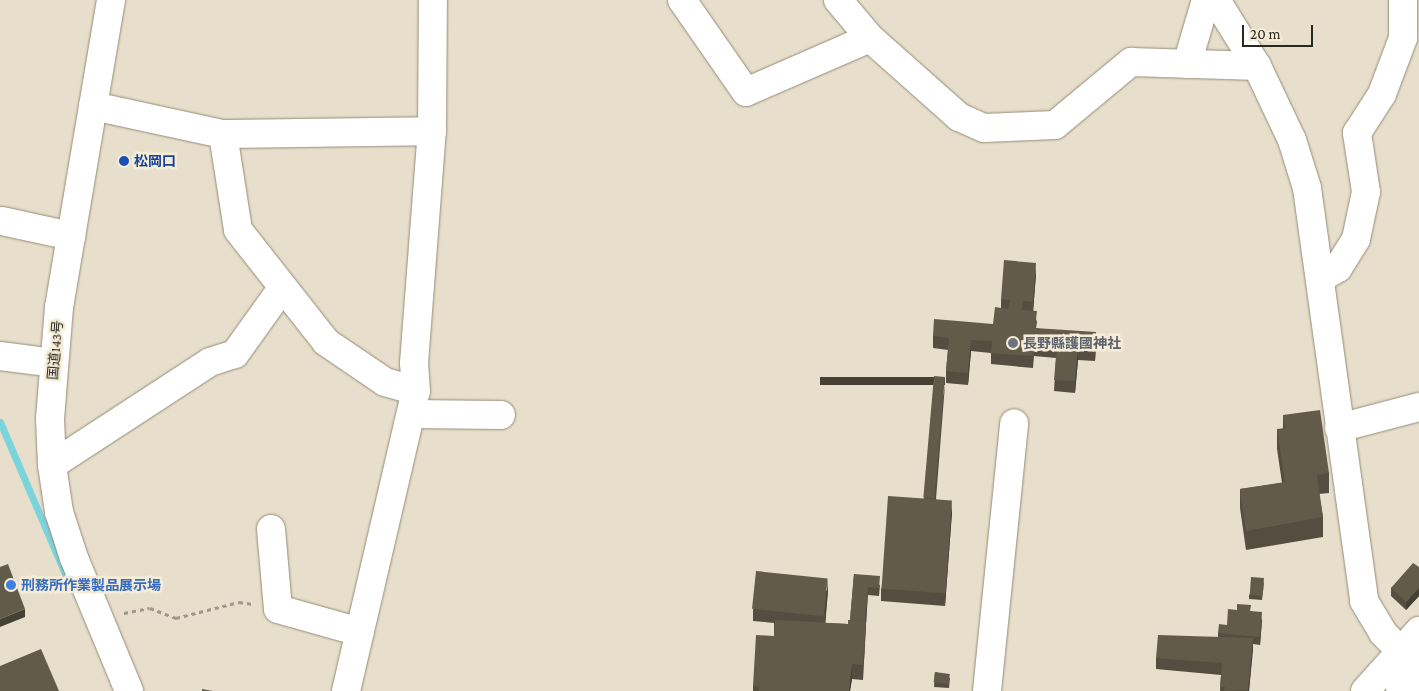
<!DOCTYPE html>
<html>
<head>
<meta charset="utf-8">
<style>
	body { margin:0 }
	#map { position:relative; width:1419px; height:691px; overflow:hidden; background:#e7dfcb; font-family:"Crimson Pro","Noto Sans JP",serif }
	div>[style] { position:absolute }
	.stream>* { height:7px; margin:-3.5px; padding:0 3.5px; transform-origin:3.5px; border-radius:3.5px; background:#7bd3dc }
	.path>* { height:3px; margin-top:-1.5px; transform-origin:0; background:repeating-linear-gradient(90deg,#9f998a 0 4px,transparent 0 8px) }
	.roads { filter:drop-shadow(0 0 1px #948c79) drop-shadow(0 0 1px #948c79) }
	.minor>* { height:28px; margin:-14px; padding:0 14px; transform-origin:14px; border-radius:14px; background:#fff }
	.major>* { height:28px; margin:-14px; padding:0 14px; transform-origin:14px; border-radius:14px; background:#fff }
	.highway>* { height:28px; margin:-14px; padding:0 14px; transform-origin:14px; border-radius:14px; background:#fff }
	.wall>* { inset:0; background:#554e40 }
	.shaded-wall>* { inset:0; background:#454034; transform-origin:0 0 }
	.building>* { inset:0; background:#635b4a; transform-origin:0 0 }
	.dots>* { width:14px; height:14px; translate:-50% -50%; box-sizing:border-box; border:2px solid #f5ecd8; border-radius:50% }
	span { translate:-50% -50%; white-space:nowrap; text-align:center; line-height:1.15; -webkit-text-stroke:5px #f5ecd8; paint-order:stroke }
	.transit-label { font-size:14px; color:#164399; font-weight:700 }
	.left { translate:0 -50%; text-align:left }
	.worship-label { font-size:14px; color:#5b616d; font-weight:700 }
	.street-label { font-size:14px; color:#2a271f }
	.shop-label { font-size:14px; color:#366cbe; font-weight:700 }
	.scale { position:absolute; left:1242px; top:25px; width:71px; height:22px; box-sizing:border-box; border:2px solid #2a271f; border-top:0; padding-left:6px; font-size:15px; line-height:18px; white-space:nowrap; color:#2a271f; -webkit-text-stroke:4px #f5ecd8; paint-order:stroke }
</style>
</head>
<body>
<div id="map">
	<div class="stream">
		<i style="left:0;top:422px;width:183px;rotate:66.8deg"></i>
	</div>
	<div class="path">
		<i style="left:124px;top:613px;width:26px;rotate:-11deg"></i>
		<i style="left:150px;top:608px;width:28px;rotate:21deg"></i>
		<i style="left:176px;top:618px;width:65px;rotate:-14.3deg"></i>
		<i style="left:239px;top:602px;width:14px;rotate:8deg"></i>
	</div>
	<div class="roads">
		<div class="minor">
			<i style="left:682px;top:0;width:112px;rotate:55.2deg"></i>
			<i style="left:746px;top:92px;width:135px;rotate:-23.5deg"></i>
			<i style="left:838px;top:0;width:50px;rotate:49.9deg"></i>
			<i style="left:870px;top:38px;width:119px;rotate:41.6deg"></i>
			<i style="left:959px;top:117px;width:27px;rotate:24deg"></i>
			<i style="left:984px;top:128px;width:71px;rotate:-2.4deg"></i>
			<i style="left:1055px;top:125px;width:99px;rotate:-39.7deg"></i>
			<i style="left:1131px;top:62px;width:126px;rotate:1.8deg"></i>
			<i style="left:1216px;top:0;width:78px;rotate:58.2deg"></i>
			<i style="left:1257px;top:66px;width:82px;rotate:64.7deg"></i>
			<i style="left:1292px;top:140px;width:50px;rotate:72.6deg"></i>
			<i style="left:1307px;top:188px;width:417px;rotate:82.1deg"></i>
			<i style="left:1364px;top:601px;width:37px;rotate:59deg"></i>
			<i style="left:1383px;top:633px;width:50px;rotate:45.8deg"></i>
			<i style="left:1187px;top:64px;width:67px;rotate:-73.5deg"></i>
			<i style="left:93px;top:106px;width:133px;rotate:12.2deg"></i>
			<i style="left:223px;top:134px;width:97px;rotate:81.1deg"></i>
			<i style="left:238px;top:230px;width:142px;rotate:51.8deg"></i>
			<i style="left:326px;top:342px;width:71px;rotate:34.1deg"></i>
			<i style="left:385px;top:382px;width:32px;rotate:16deg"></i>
			<i style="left:223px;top:134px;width:209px;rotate:-0.8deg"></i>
			<i style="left:2px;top:221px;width:71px;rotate:12.3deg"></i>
			<i style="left:1321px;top:278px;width:20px;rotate:-30deg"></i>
			<i style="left:1338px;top:268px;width:34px;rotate:-58deg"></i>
			<i style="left:1356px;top:239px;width:48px;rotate:-78deg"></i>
			<i style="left:1366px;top:192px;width:60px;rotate:-98.7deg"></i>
			<i style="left:1357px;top:133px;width:46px;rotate:-57.3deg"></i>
			<i style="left:1382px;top:94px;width:60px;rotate:-69.4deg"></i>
			<i style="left:1403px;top:38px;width:38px;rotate:-90deg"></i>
			<i style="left:0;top:356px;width:54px;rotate:7.4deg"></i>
			<i style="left:411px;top:414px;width:90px;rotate:0.6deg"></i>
			<i style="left:1339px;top:428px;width:83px;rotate:-14.7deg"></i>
			<i style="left:52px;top:465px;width:189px;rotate:-33.1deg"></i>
			<i style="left:210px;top:362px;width:26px;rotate:-18deg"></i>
			<i style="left:235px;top:354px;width:82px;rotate:-54.4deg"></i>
			<i style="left:271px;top:529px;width:80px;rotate:85deg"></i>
			<i style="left:278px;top:609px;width:85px;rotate:15.7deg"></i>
			<i style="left:346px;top:691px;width:308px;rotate:-76.9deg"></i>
			<i style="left:416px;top:391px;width:28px;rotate:-94deg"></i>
			<i style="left:414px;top:363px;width:233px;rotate:-85.6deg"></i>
			<i style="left:432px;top:131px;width:131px;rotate:-89.6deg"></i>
			<i style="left:987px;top:691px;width:269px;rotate:-84.2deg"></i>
		</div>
		<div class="major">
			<i style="left:1365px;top:691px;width:81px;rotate:-48deg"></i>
			<i style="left:1400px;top:691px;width:28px;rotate:-46deg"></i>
		</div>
		<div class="highway">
			<i style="left:111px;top:0;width:311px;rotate:99.6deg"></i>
			<i style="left:59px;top:307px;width:111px;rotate:94.6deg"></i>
			<i style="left:50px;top:418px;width:47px;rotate:87.6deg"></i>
			<i style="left:52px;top:465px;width:48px;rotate:81.5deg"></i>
			<i style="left:59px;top:512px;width:48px;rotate:71.9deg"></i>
			<i style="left:74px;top:558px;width:144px;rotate:67.5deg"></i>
		</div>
	</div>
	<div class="wall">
		<i style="clip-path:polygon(1036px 274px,1033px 310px,1037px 322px,1036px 328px,1096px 344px,1095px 361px,1078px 360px,1075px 393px,1054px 391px,1056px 358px,1034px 356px,1033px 368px,991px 364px,991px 353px,971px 351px,968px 385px,946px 383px,946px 371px,948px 350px,933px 348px,933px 336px,993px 324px,1001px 308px,1001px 299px)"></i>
		<i style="clip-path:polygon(945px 385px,936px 499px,952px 512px,945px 606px,881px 601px,881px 589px,924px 498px)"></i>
		<i style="clip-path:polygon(1283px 415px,1329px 473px,1329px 493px,1319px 494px,1323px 517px,1323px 537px,1246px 550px,1240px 508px,1240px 489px,1282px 483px,1277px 449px,1277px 429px,1283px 429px)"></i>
		<i style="clip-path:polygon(1419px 567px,1419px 596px,1406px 610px,1391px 596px,1391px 588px)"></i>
		<i style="clip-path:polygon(854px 574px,880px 585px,879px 596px,868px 595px,866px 624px,863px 680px,852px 679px,850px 691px,753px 691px,753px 686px,774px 636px,774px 623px,753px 621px,753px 609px,828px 590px,825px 623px,848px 624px,850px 620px)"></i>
		<i style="clip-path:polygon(1264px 582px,1262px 600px,1249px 599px,1249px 595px)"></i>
		<i style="clip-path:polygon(1251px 611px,1262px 620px,1260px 645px,1253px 644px,1249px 691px,1220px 691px,1221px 675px,1156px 669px,1156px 658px,1218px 637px,1218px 633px,1227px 625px)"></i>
		<i style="clip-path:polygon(935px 672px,950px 678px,949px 688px,934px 687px)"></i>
	</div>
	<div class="shaded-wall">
		<i style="clip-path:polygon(1036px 263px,1036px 274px,1033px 313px,1033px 302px)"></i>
		<i style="clip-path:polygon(1096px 332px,1096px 344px,1095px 361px,1095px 349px)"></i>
		<i style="clip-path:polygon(971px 340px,971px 351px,968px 385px,968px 373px)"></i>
		<i style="clip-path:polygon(1078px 348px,1078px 360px,1075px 393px,1075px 381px)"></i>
		<i style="left:945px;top:377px;width:8px;height:125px;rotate:90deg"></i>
		<i style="clip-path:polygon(952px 500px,952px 512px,945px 606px,945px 594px)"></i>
		<i style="clip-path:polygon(828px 578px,828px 590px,825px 628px,825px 616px)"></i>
		<i style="clip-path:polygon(868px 587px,866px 624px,863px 680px,865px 625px)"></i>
		<i style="clip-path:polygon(1419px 588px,1419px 596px,1406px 610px,1406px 602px)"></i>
		<i style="clip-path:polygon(25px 609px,25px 617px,0 627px,0 619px)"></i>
		<i style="clip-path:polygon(1262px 612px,1262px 620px,1260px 645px,1260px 637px)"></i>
		<i style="clip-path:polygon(1253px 638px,1253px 650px,1249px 691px,1248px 691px)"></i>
		<i style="clip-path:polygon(852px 664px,852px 679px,850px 691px,849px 691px)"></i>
	</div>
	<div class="building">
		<i style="clip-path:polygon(1004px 260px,1036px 263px,1033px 302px,1023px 301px,1022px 310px,1037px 311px,1035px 328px,1096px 332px,1095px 349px,1078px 348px,1075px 381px,1054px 380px,1057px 346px,1034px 345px,1033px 356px,991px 353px,992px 341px,971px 340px,968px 373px,946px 371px,949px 338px,933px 336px,934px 319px,993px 324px,995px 307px,1008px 309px,1010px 300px,1001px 299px)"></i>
		<i style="left:934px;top:376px;width:11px;height:122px;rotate:5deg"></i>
		<i style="clip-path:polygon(1320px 410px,1329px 473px,1317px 475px,1323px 517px,1246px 531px,1240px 489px,1285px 482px,1277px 429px,1285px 428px,1283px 415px)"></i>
		<i style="left:888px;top:496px;width:64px;height:93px;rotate:4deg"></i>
		<i style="clip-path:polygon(1413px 563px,1419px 567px,1419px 588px,1406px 602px,1391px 588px)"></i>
		<i style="clip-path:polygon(8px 564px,25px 609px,0 619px,0 567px)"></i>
		<i style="left:756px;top:571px;width:72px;height:38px;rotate:6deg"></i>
		<i style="clip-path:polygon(854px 574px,880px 576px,879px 588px,868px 587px,865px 621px,850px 620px)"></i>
		<i style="left:1251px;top:577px;width:13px;height:18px;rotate:4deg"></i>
		<i style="clip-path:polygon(1237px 604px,1251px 605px,1250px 611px,1262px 612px,1260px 637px,1218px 633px,1219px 624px,1227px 625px,1228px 609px,1237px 610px)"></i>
		<i style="clip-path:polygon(775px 620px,848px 624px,848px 620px,866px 621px,863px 665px,852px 664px,849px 691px,759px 691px,759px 686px,753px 686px,756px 635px,774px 636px)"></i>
		<i style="clip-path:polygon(1158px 635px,1253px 638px,1248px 690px,1224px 691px,1225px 687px,1220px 687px,1222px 663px,1156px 658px)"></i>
		<i style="clip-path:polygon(41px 649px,59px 691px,0 691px,0 666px)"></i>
		<i style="left:935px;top:672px;width:15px;height:10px;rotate:8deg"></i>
		<i style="clip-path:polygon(202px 689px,213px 691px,202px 691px)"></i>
	</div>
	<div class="dots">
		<i style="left:124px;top:161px;background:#1a4fb4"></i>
		<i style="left:1013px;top:343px;background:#6b7280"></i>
		<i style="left:11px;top:585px;background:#3f7fe0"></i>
	</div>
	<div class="transit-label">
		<span class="left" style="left:134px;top:161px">松岡口</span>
	</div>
	<div class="worship-label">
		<span class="left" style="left:1023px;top:343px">長野縣護國神社</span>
	</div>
	<div class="street-label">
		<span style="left:55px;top:350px;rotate:-85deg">国道143号</span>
	</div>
	<div class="shop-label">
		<span class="left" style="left:21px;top:585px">刑務所作業製品展示場</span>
	</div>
	<div class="scale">20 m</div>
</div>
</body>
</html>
